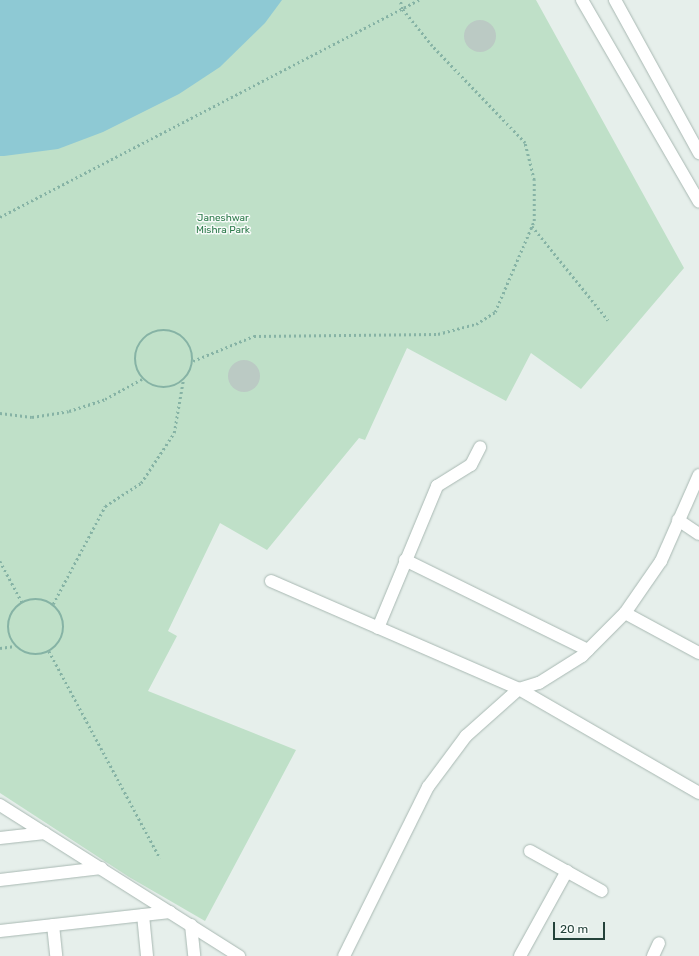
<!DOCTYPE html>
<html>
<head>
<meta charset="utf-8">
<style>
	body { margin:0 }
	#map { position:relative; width:699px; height:956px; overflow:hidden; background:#e6efeb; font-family:Rubik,sans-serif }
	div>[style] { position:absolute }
	.green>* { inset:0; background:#bfe0c8 }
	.water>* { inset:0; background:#8ec9d4 }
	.building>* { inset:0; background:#bbcac4 }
	.round { border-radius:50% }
	.path>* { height:2.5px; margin-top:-1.25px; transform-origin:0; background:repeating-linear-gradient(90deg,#86b3a5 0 2px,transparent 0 5px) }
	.path>.ring { margin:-1.25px; padding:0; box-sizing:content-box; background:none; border:2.5px solid #86b3a5; border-radius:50% }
	.roads { filter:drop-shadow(0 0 1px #a8b8b2) drop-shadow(0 0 1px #a8b8b2) }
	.minor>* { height:12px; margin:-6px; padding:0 6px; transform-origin:6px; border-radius:6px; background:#fff }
	.tertiary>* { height:12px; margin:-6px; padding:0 6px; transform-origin:6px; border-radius:6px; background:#fff }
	span { translate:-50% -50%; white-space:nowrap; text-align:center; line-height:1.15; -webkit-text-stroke:3px #f7fbf9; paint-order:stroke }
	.park-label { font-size:10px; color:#2d7a4b }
	.scale { position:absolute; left:553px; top:922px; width:52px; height:18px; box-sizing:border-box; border:2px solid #24423a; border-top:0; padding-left:5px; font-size:12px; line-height:14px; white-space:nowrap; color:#24423a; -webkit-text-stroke:3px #f7fbf9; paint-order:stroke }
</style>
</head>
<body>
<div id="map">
	<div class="green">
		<i style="clip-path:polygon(0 0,536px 0,684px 268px,581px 389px,531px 353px,506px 401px,407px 348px,365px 440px,359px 438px,267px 550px,220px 523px,168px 631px,177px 636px,148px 691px,296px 750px,205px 921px,129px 877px,0 793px)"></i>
	</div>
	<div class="water">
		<i style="clip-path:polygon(0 0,282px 0,265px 23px,220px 67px,179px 94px,103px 132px,58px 149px,4px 156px,0 156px)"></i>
	</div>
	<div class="building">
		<i class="round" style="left:464px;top:20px;width:32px;height:32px"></i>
		<i class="round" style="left:228px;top:360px;width:32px;height:32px"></i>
	</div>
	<div class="path">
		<i style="left:0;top:217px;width:472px;rotate:-27.4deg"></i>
		<i style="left:532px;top:226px;width:121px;rotate:51deg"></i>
		<i class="ring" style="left:135px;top:330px;width:55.5px;height:55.5px"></i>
		<i style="left:193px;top:361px;width:66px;rotate:-22.3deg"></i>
		<i style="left:254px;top:336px;width:184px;rotate:-0.6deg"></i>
		<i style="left:438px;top:334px;width:39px;rotate:-15deg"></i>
		<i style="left:476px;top:324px;width:22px;rotate:-32deg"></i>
		<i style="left:495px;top:312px;width:99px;rotate:-66.8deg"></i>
		<i style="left:534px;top:221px;width:41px;rotate:-90deg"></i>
		<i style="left:534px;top:180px;width:38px;rotate:-104deg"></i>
		<i style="left:525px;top:143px;width:134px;rotate:-133.8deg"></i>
		<i style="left:432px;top:46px;width:48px;rotate:-129deg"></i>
		<i style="left:402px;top:9px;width:9px;rotate:-103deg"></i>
		<i style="left:0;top:413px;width:32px;rotate:7deg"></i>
		<i style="left:32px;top:417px;width:37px;rotate:-9deg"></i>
		<i style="left:69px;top:411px;width:38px;rotate:-18deg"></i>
		<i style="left:105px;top:399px;width:42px;rotate:-28.4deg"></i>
		<i style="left:0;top:561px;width:47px;rotate:61.8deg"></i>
		<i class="ring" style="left:8px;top:599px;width:53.5px;height:53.5px"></i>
		<i style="left:53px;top:604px;width:111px;rotate:-62deg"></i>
		<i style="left:105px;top:506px;width:43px;rotate:-32.6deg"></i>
		<i style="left:141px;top:483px;width:60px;rotate:-56.6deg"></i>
		<i style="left:174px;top:433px;width:53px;rotate:-80.2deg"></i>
		<i style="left:0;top:648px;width:15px;rotate:-8deg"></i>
		<i style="left:49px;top:651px;width:235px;rotate:61.8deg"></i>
	</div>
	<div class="roads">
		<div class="minor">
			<i style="left:678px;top:520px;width:25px;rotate:34deg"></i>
			<i style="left:405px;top:560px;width:204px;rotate:26.2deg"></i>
			<i style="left:271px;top:581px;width:270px;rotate:23.5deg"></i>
			<i style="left:519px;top:689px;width:208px;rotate:30deg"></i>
			<i style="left:625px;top:613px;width:84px;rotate:28.4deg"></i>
			<i style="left:378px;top:628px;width:154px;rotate:-67.4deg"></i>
			<i style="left:437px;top:486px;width:40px;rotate:-32deg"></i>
			<i style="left:471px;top:465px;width:20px;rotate:-63deg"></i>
			<i style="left:0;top:805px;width:283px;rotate:32.3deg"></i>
			<i style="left:0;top:838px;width:45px;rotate:-6.3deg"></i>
			<i style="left:530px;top:851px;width:82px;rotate:29.1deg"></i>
			<i style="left:0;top:880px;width:102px;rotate:-6.8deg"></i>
			<i style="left:143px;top:915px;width:41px;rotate:84.4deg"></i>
			<i style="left:53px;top:925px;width:31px;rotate:84deg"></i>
			<i style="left:191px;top:925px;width:31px;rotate:84deg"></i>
			<i style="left:0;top:931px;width:171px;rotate:-6.4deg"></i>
			<i style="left:520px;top:956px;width:97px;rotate:-61.1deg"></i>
			<i style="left:653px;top:956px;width:14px;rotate:-65deg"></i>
		</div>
		<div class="tertiary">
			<i style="left:582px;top:0;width:233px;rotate:59.9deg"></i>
			<i style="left:615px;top:0;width:175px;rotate:61.2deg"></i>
			<i style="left:344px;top:956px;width:189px;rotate:-63.6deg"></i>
			<i style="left:428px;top:787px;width:64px;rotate:-53.3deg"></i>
			<i style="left:466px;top:736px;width:71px;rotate:-41.6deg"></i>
			<i style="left:519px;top:689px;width:21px;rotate:-17deg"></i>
			<i style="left:539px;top:683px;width:51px;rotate:-32.1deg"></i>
			<i style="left:582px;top:656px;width:61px;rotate:-45deg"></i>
			<i style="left:625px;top:613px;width:63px;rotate:-55.3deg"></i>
			<i style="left:661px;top:561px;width:94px;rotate:-66.2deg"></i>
		</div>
	</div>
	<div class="park-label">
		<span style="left:223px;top:224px">Janeshwar<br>Mishra Park</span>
	</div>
	<div class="scale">20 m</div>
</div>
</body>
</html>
